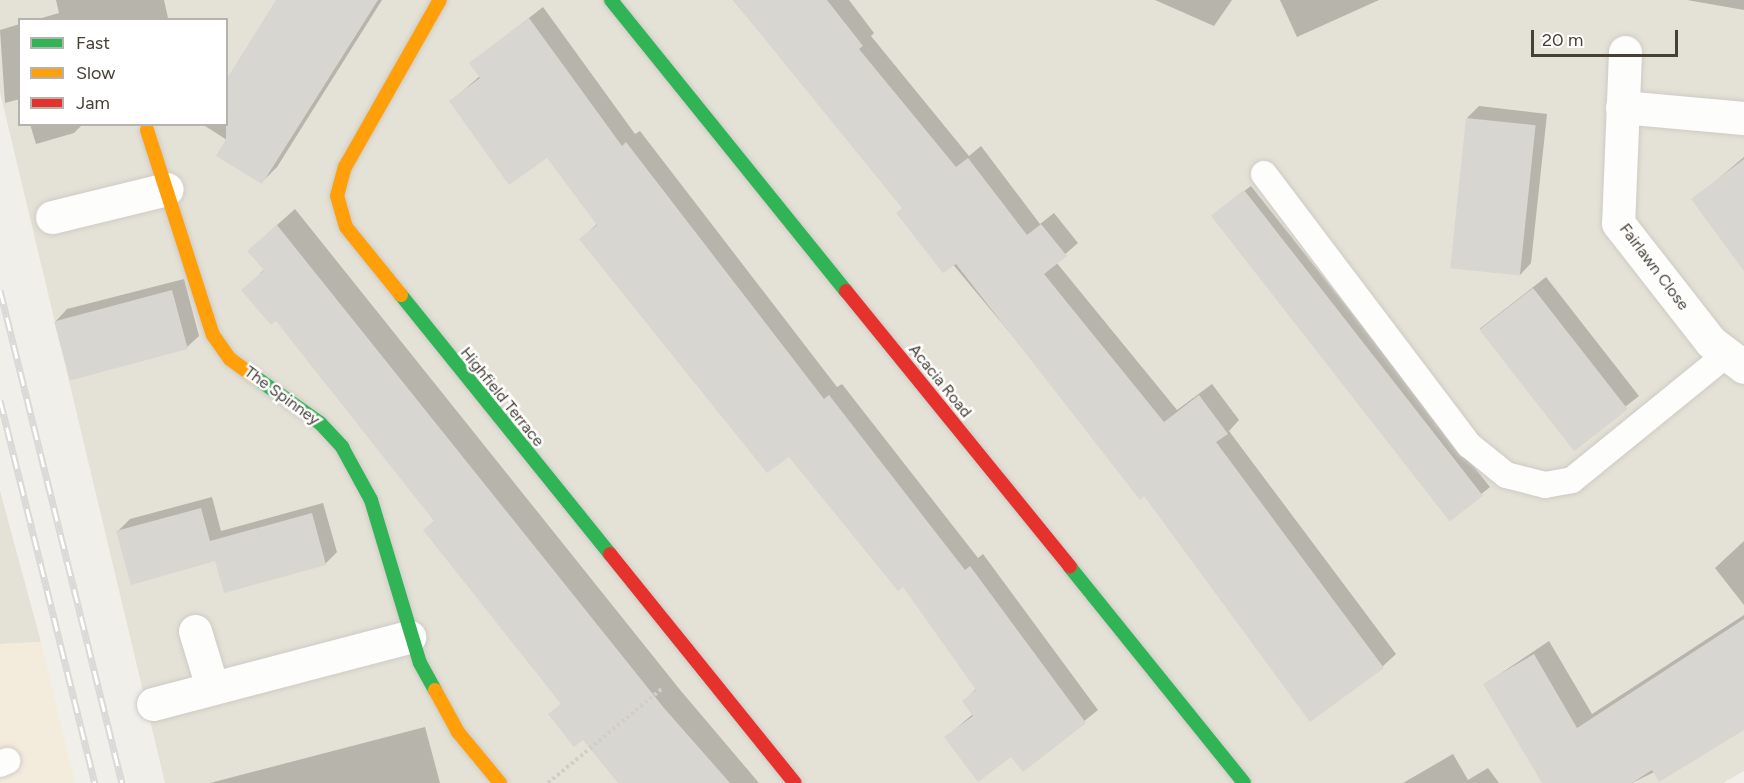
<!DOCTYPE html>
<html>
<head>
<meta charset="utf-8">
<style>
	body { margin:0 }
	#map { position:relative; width:1744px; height:783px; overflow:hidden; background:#f0efe9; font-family:Figtree,sans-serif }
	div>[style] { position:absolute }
	.residential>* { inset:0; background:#e4e1d6 }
	.commercial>* { inset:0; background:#f3ebdc }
	.shadow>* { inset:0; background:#0003; transform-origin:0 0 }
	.building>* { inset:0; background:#d8d6d0; transform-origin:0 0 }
	.path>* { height:4px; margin-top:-2px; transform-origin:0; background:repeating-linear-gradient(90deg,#d1ceca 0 3px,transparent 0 6px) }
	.roads { filter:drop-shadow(0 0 2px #cdcbc5) drop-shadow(0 0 2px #cdcbc5) }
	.lane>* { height:26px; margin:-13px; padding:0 13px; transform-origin:13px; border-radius:13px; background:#fdfdfc }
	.street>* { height:33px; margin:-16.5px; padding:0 16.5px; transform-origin:16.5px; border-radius:16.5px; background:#fdfdfc }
	.fast>* { height:14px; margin:-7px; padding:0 7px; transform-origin:7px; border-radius:7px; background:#30b455 }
	.slow>* { height:14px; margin:-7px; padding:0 7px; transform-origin:7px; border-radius:7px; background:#ff9f0a }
	.jam>* { height:14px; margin:-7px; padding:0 7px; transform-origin:7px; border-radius:7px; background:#e5322d }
	.rail>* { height:7px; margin-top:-3.5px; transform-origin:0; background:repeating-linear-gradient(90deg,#fff 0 14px,#d9d9d8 0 28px); box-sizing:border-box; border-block:2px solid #d9d9d8 }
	span { translate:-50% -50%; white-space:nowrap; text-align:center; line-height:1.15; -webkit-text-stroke:5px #fff; paint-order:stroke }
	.street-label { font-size:16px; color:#464035 }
	.legend { position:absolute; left:18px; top:18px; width:210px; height:108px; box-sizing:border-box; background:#fff; border:2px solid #b5b3ae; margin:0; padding:8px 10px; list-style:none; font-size:18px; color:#464035 }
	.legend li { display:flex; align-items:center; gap:12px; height:30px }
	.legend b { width:30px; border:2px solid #b5b3ae }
	.scale { position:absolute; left:1531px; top:30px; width:147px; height:27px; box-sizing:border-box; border:3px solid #464035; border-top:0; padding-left:8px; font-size:18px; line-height:21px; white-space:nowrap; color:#464035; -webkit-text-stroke:4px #fff; paint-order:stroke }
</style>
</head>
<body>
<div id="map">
	<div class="residential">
		<i style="clip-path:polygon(evenodd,0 0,1744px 0,1744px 771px,1723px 783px,165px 783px,0 92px,0 0,20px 20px,226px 20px,226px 124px,20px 124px,20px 20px)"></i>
		<i style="clip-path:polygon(0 491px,41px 642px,0 644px)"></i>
	</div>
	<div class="commercial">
		<i style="clip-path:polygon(41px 642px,75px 783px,0 783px,0 644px)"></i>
	</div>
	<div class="shadow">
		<i style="clip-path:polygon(56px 0,164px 0,168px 18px,35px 20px,59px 13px)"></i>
		<i style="clip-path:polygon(278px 0,382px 0,277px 167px,262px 182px,227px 140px,202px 124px,226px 124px)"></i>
		<i style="clip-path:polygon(733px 0,849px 0,874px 33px,871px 36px,969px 156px,981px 146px,1040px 224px,1054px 213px,1078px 243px,1056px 262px,1177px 410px,1212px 384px,1239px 420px,1229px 431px,1396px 654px,1383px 666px,1310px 720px,1144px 494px)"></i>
		<i style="clip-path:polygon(1155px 0,1232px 0,1214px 26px)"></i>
		<i style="clip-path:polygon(1280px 0,1379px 0,1297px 37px)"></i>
		<i style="clip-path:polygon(1687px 0,1744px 0,1744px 10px)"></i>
		<i style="clip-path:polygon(543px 7px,635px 134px,640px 131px,837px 387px,842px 384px,978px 558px,983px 554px,1098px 710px,1023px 770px,1012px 755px,946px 737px,973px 714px,964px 701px,977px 688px,904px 585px,789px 455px,581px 239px,598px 223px,547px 156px,451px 101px,480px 76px,471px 63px)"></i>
		<i style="clip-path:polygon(20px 24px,20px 99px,5px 103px,0 30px)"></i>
		<i style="clip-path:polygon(1479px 106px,1547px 114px,1531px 263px,1520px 275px,1467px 118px)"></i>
		<i style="clip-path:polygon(30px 124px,83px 124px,74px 133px,36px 144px)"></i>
		<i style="clip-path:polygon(1744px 157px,1744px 269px,1693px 200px)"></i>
		<i style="clip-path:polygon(1251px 186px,1490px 487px,1453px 517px,1219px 210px)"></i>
		<i style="clip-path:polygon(295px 209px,681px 691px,759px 783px,620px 783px,583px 738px,550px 714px,562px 703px,425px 530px,435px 520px,260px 273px,265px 269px,267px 234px)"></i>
		<i style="left:1546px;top:277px;width:151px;height:84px;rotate:52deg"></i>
		<i style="clip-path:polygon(184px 279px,199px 336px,187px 347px,56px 321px,67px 309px)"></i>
		<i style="clip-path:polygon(212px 497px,221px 531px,323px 503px,337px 552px,325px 564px,216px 559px,118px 531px,130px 519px)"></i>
		<i style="clip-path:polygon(1744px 541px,1744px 605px,1715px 568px)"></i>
		<i style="clip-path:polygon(1744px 615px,1744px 728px,1632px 783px,1543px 783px,1485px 684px,1549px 641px,1592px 714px)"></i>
		<i style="clip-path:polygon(425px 727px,440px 783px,210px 783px)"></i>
		<i style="clip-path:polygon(1453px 754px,1468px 780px,1488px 768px,1499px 783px,1403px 783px)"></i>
	</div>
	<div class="building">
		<i style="clip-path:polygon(276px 0,378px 0,262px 184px,216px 156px,226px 139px,226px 80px)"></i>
		<i style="clip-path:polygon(733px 0,827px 0,863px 46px,859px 49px,956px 167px,968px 158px,1027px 235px,1041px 224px,1067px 256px,1044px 274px,1164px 422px,1199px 395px,1228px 434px,1216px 442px,1384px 668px,1310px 722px,1144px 496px,1140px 500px,956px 264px,943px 273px,896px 213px,902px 208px)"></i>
		<i style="clip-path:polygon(529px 18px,622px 146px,626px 142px,824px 399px,829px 395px,965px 570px,970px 566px,1086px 723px,1023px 772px,1011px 757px,978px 782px,944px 737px,973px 716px,962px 701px,976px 690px,903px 587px,898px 591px,789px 457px,767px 473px,579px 239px,597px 225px,547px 158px,509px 185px,449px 101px,480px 78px,469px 63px)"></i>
		<i style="left:1466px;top:118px;width:70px;height:151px;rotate:6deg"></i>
		<i style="clip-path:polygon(1744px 159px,1744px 271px,1691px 199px)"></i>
		<i style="left:1244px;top:190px;width:388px;height:42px;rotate:52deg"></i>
		<i style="clip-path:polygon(277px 225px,664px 708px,730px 783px,618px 783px,583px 740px,574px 747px,548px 714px,561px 704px,423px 530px,434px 521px,276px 321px,271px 325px,241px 290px,264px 270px,247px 251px)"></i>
		<i style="left:1533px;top:288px;width:154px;height:68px;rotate:52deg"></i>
		<i style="left:172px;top:290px;width:61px;height:122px;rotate:75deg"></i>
		<i style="clip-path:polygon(201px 508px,210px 541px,312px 513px,326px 565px,224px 593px,215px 561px,131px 585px,116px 531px)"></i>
		<i style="clip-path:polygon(1744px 619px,1744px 730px,1659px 782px,1652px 770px,1632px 783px,1542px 783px,1483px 684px,1534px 654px,1577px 728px)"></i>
	</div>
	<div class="path">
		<i style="left:548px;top:783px;width:149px;rotate:-39.6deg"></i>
	</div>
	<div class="roads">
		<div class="lane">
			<i style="left:1264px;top:174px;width:340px;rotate:52.9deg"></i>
			<i style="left:1469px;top:445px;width:48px;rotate:39deg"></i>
			<i style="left:1506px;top:475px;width:40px;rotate:14.4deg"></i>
			<i style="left:1545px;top:485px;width:27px;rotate:-10deg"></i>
			<i style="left:1572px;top:480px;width:201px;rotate:-39.1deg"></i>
			<i style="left:0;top:764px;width:8px;rotate:-23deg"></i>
		</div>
		<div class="street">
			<i style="left:1625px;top:52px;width:171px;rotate:92.3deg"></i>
			<i style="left:1618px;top:223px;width:151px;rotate:52deg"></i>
			<i style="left:1711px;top:342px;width:41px;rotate:37.1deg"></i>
			<i style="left:1622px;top:107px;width:122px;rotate:5.2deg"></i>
			<i style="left:52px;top:217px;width:118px;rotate:-13.7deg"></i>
			<i style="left:195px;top:631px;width:59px;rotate:73.1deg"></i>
			<i style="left:153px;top:704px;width:265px;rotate:-14.7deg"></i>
		</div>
		<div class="fast">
			<i style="left:611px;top:0;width:374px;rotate:51.1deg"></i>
			<i style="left:401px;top:295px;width:333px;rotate:51.1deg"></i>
			<i style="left:255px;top:377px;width:80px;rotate:35.3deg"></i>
			<i style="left:320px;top:423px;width:33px;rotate:47deg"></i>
			<i style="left:342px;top:447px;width:60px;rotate:61.3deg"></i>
			<i style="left:371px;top:500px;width:170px;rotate:73.3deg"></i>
			<i style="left:420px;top:663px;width:31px;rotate:61deg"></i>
			<i style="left:1070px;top:567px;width:277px;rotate:51.1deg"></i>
		</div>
		<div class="slow">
			<i style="left:147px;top:130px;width:215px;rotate:72.2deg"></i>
			<i style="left:213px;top:335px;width:29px;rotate:55deg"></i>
			<i style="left:230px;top:359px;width:31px;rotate:36deg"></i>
			<i style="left:401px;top:295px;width:87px;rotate:-129deg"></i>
			<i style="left:346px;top:227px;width:32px;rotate:-106deg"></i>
			<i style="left:337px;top:196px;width:30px;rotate:-75deg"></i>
			<i style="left:345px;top:167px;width:192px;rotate:-60.4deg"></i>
			<i style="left:435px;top:690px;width:48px;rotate:61.3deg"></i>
			<i style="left:458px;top:732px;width:66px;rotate:50.5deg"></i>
		</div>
		<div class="jam">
			<i style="left:846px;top:291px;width:355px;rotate:50.9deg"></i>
			<i style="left:610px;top:554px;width:294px;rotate:51.1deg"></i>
		</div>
	</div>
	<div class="rail">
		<i style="left:0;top:290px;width:508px;rotate:76.1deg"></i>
		<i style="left:0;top:400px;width:395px;rotate:76.1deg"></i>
	</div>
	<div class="street-label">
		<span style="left:1654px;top:267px;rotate:53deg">Fairlawn Close</span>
		<span style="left:940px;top:381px;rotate:51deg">Acacia Road</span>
		<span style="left:282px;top:396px;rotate:36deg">The Spinney</span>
		<span style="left:502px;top:397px;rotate:51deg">Highfield Terrace</span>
	</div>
	<ul class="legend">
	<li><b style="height:8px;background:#30b455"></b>Fast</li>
	<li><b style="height:8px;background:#ff9f0a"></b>Slow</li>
	<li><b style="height:8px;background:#e5322d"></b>Jam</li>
	</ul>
	<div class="scale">20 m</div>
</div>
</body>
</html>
